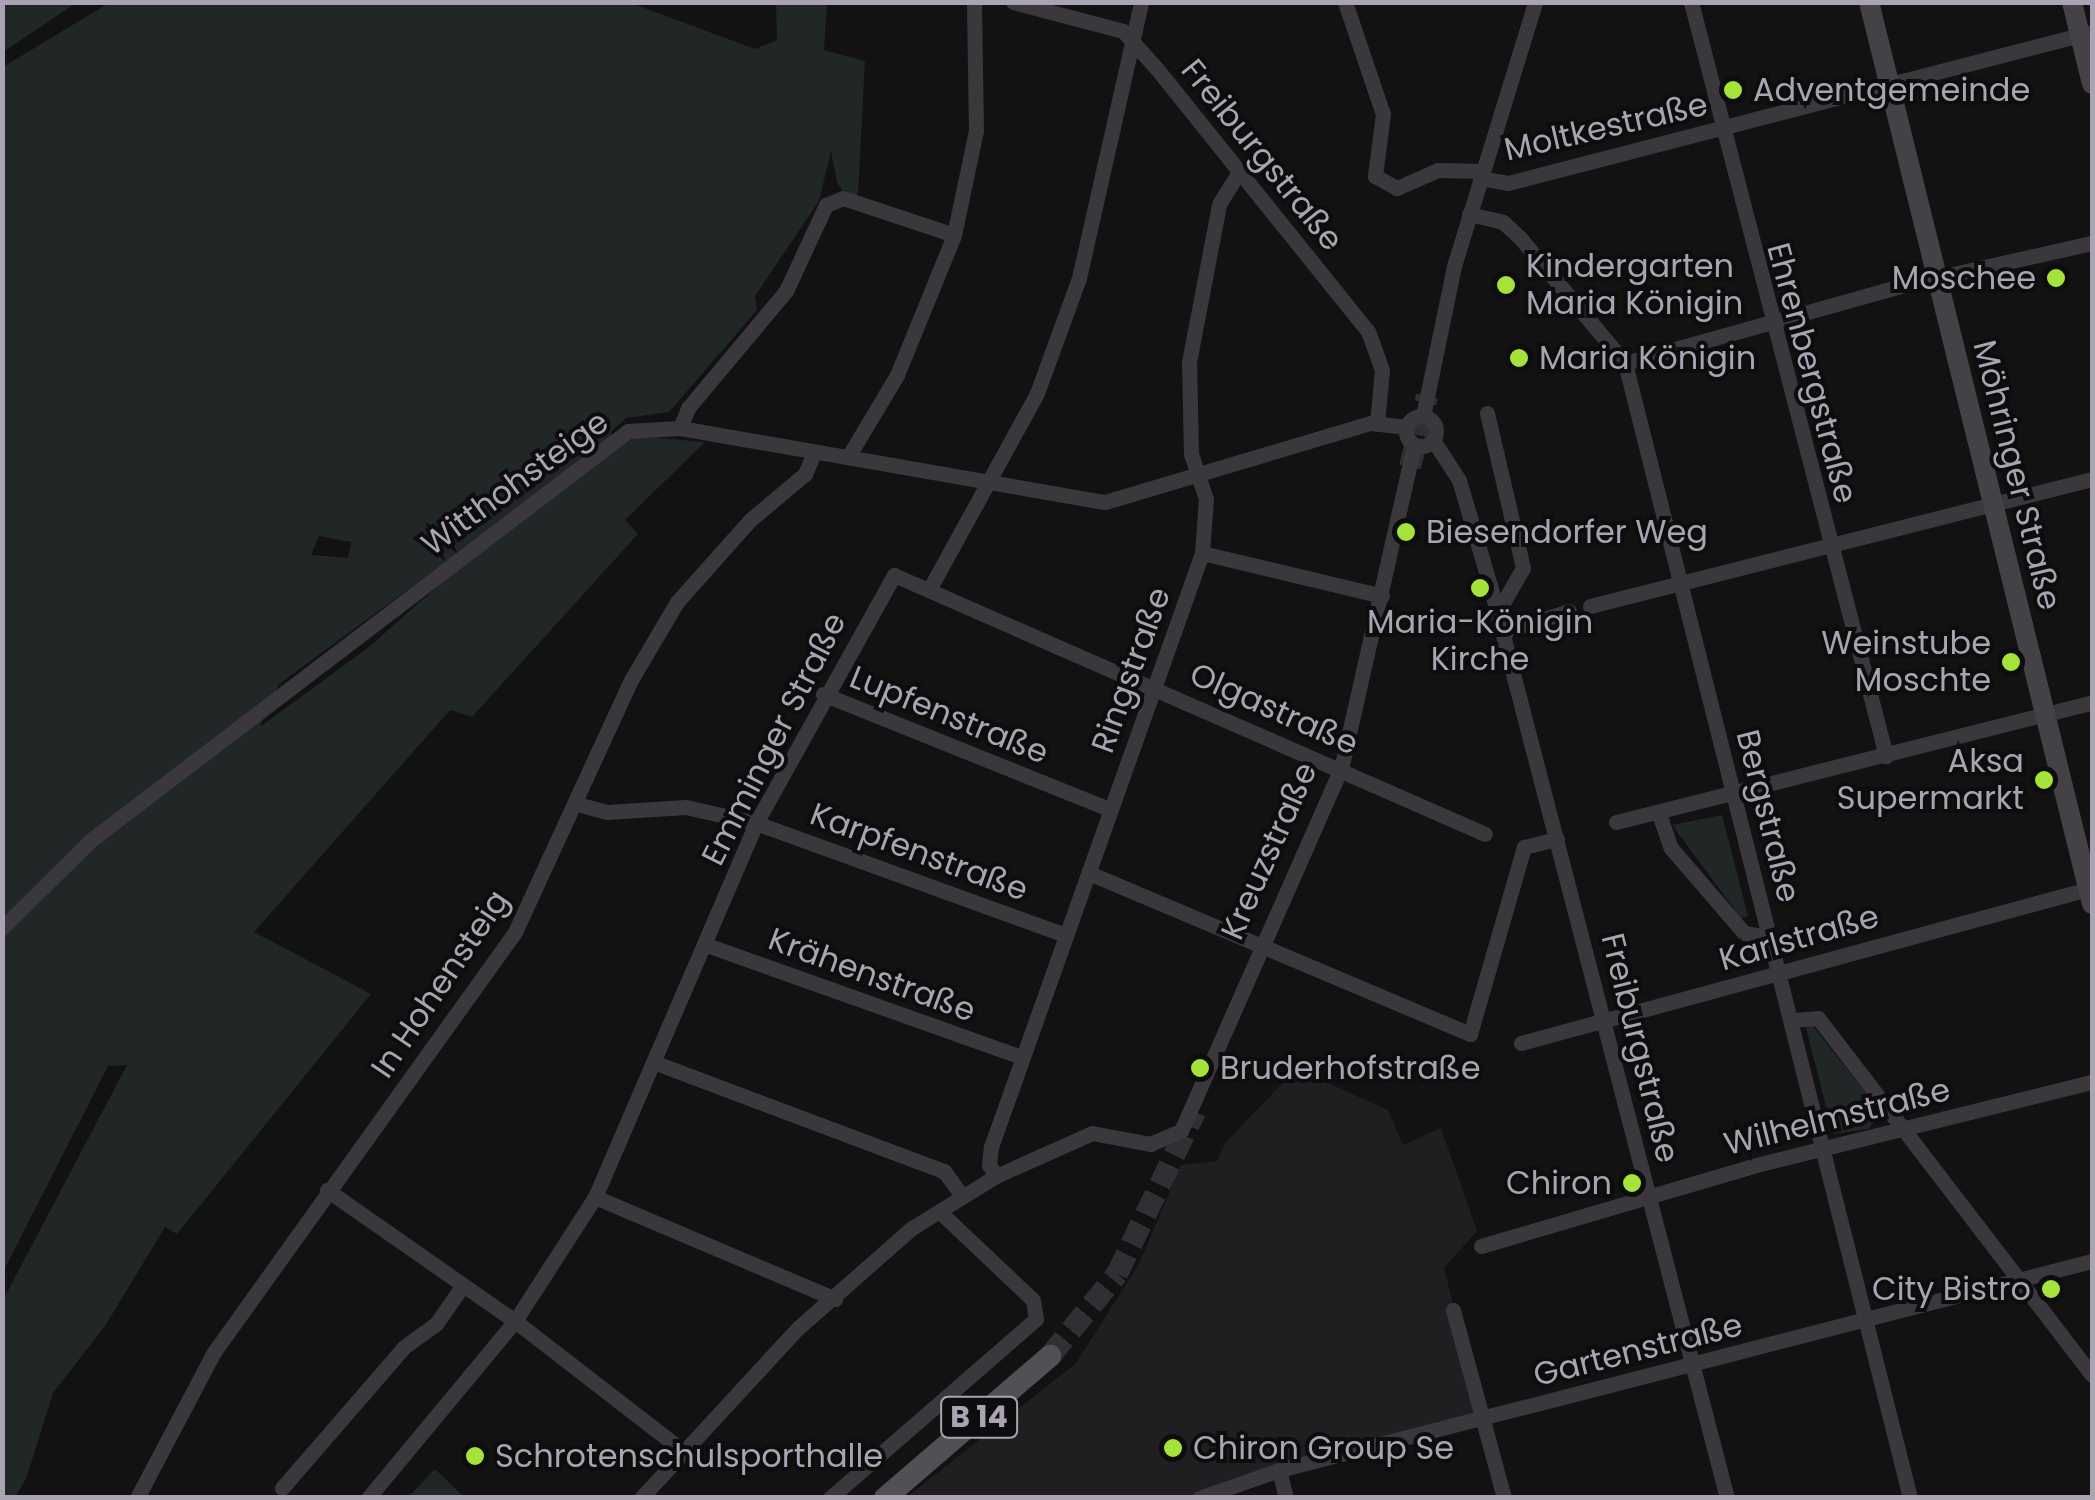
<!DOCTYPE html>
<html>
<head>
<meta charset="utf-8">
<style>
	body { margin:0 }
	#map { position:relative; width:2095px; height:1500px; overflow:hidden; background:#121213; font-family:Poppins,sans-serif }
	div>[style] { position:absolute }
	.built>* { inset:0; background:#1f1e20 }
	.green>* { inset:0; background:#202726 }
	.primary-tunnel>* { height:22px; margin-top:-11px; transform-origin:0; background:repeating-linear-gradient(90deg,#302f33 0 22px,transparent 0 33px) }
	.street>* { height:15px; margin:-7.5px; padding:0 7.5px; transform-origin:7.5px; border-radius:7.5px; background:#3a383d }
	.street>.ring { margin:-7.5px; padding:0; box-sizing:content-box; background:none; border:15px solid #3a383d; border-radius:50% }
	.secondary>* { height:20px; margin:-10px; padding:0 10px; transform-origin:10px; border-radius:10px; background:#444147 }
	.primary>* { height:22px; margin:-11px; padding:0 11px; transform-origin:11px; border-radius:11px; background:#534f56 }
	.dots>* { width:28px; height:28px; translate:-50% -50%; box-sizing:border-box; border:5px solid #0d0d0e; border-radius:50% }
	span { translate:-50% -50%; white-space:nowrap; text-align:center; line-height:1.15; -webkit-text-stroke:8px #0d0d0e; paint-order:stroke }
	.shield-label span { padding:2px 8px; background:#0d0d0e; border:2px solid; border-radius:8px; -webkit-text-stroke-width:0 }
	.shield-label { font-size:30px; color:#aaa4b2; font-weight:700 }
	.poi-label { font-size:32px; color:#aaa4b2 }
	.left { translate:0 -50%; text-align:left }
	.right { translate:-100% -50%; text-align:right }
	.street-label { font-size:32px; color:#aaa4b2 }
	.frame { position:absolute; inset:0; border:5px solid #aaa4b2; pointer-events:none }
</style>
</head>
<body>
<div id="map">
	<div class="built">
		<i style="clip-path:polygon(1296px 1069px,1388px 1110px,1403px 1145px,1441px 1128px,1477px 1231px,1444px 1268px,1482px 1418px,1195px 1497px,906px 1498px,1076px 1363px,1139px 1264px,1181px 1165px,1217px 1161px,1225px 1143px)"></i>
	</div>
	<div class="green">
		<i style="clip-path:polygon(3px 2px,76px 2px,76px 3px,3px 52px)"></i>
		<i style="clip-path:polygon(evenodd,109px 3px,631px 3px,755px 49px,777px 40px,776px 3px,827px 3px,824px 50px,865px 61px,858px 195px,845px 195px,837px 182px,831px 151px,819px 201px,755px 296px,757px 310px,669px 412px,626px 418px,611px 432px,613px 451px,636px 436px,705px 442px,625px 520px,638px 534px,472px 717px,450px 710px,254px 932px,371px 994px,177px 1234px,165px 1227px,105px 1326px,53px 1393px,26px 1479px,15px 1497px,3px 1497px,3px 1300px,127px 1065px,108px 1066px,3px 1272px,3px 67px,109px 3px,319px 536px,351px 542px,348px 558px,311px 555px,319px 536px,109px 3px,437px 568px,446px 579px,369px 647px,260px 727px,279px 684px,437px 568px)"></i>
		<i style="clip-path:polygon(1722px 815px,1748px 916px,1741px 918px,1672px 825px)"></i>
		<i style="clip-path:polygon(1812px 1025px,1882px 1113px,1868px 1129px,1833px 1134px,1806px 1028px)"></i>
		<i style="clip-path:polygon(435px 1469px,461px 1494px,465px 1497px,408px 1497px)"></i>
	</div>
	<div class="primary-tunnel">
		<i style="left:1410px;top:467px;width:73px;rotate:-76.5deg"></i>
		<i style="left:1050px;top:1356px;width:106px;rotate:-50.7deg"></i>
		<i style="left:1117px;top:1274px;width:180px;rotate:-64.3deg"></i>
	</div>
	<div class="street">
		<i style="left:1013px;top:2px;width:114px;rotate:14.8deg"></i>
		<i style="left:1123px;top:31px;width:51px;rotate:48.2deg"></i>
		<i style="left:1157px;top:69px;width:336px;rotate:51.2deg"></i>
		<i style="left:1368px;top:331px;width:41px;rotate:70.3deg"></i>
		<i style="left:1382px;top:370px;width:53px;rotate:95.4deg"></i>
		<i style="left:1345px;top:2px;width:118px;rotate:71.3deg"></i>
		<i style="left:1383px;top:114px;width:63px;rotate:97.4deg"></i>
		<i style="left:1375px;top:176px;width:25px;rotate:29deg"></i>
		<i style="left:1397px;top:188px;width:45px;rotate:-23.7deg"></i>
		<i style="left:1438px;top:170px;width:45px;rotate:1.3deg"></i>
		<i style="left:1691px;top:2px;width:779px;rotate:75.5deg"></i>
		<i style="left:1480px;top:178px;width:28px;rotate:10deg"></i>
		<i style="left:1508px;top:183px;width:603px;rotate:-14.5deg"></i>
		<i style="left:1469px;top:214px;width:35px;rotate:13deg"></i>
		<i style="left:1503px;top:222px;width:25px;rotate:43deg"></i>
		<i style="left:1521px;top:239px;width:162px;rotate:50deg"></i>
		<i style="left:1625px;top:363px;width:1170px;rotate:75.9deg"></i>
		<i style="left:1625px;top:363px;width:290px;rotate:-15.6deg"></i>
		<i style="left:1904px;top:285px;width:193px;rotate:-12.6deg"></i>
		<i style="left:1487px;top:413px;width:159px;rotate:76.9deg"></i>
		<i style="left:1523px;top:568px;width:52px;rotate:120deg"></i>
		<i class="ring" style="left:1406px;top:416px;width:15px;height:15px"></i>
		<i style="left:1423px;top:416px;width:153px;rotate:-78.3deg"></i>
		<i style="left:1454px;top:266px;width:276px;rotate:-72.9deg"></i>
		<i style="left:680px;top:428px;width:22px;rotate:-68deg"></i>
		<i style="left:688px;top:408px;width:153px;rotate:-50.1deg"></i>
		<i style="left:786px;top:291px;width:95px;rotate:-65.1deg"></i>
		<i style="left:826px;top:205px;width:18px;rotate:-22deg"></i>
		<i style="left:843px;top:198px;width:117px;rotate:18.4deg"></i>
		<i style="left:1433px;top:440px;width:48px;rotate:57deg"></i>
		<i style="left:1459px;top:480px;width:109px;rotate:73.6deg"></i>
		<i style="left:1490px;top:585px;width:943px;rotate:75.45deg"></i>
		<i style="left:848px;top:457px;width:96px;rotate:-59.1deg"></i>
		<i style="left:897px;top:375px;width:151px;rotate:-67.8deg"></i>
		<i style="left:954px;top:235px;width:106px;rotate:-78.1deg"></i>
		<i style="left:976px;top:131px;width:129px;rotate:-90.9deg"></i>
		<i style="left:1202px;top:553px;width:185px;rotate:13.4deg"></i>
		<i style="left:930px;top:588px;width:222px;rotate:-61.2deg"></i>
		<i style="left:1037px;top:393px;width:122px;rotate:-69.9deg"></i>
		<i style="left:1079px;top:278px;width:283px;rotate:-77.3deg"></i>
		<i style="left:1590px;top:606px;width:518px;rotate:-14.2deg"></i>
		<i style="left:1502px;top:632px;width:70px;rotate:-17.4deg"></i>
		<i style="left:823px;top:694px;width:310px;rotate:21.9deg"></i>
		<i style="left:577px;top:804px;width:31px;rotate:15deg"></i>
		<i style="left:607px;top:812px;width:79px;rotate:-3.6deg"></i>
		<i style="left:686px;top:807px;width:72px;rotate:12.9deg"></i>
		<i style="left:756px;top:823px;width:330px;rotate:19.9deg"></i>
		<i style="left:1659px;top:814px;width:36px;rotate:71deg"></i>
		<i style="left:1671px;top:848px;width:112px;rotate:49.3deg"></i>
		<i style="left:1744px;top:933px;width:26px;rotate:9deg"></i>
		<i style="left:1616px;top:822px;width:491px;rotate:-14.1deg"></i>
		<i style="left:1089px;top:873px;width:414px;rotate:22.9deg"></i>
		<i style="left:1470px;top:1034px;width:195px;rotate:-73.9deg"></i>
		<i style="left:1524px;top:847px;width:34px;rotate:-14deg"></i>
		<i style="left:2px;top:928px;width:125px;rotate:-44.7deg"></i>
		<i style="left:91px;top:840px;width:675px;rotate:-37.29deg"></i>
		<i style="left:628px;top:431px;width:52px;rotate:-3.3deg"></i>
		<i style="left:680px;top:428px;width:431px;rotate:9.9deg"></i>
		<i style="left:1105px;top:502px;width:277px;rotate:-16.6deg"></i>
		<i style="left:1370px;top:423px;width:36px;rotate:6deg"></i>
		<i style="left:704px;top:944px;width:337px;rotate:19.6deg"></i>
		<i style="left:1791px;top:1020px;width:27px;rotate:-4deg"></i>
		<i style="left:1818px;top:1018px;width:450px;rotate:52.5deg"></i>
		<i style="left:1521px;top:1043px;width:592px;rotate:-15.19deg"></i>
		<i style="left:656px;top:1063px;width:308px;rotate:20.6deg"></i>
		<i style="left:944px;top:1171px;width:31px;rotate:54deg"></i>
		<i style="left:996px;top:1176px;width:13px;rotate:-122deg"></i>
		<i style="left:989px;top:1165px;width:18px;rotate:-84deg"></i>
		<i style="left:991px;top:1147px;width:630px;rotate:-70.44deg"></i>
		<i style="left:1202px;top:553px;width:54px;rotate:-85.8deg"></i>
		<i style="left:1206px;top:499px;width:47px;rotate:-108.4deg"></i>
		<i style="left:1191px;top:454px;width:92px;rotate:-91.2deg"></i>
		<i style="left:1189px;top:362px;width:161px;rotate:-79.2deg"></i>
		<i style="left:1219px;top:204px;width:39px;rotate:-58deg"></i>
		<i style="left:327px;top:1190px;width:229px;rotate:34.9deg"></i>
		<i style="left:515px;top:1321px;width:217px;rotate:37.7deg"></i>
		<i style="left:595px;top:1197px;width:261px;rotate:23deg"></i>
		<i style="left:1481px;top:1246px;width:287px;rotate:-16.4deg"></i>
		<i style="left:1756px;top:1165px;width:346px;rotate:-13.9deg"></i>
		<i style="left:1453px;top:1310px;width:195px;rotate:74.8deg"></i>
		<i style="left:1279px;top:1470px;width:29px;rotate:76deg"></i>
		<i style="left:282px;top:1488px;width:186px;rotate:-49.1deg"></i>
		<i style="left:404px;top:1347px;width:39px;rotate:-36deg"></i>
		<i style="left:436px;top:1324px;width:47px;rotate:-55.3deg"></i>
		<i style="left:137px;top:1498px;width:165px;rotate:-62.2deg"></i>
		<i style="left:214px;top:1352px;width:517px;rotate:-54.37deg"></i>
		<i style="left:515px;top:932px;width:277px;rotate:-65.3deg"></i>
		<i style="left:631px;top:680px;width:91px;rotate:-59.5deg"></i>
		<i style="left:677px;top:602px;width:110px;rotate:-48.3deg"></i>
		<i style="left:750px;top:520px;width:72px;rotate:-39.9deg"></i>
		<i style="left:805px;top:474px;width:23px;rotate:-67deg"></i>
		<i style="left:368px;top:1498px;width:230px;rotate:-50.3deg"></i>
		<i style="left:515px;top:1321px;width:148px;rotate:-57.2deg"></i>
		<i style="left:595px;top:1197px;width:407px;rotate:-66.7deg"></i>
		<i style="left:756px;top:823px;width:284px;rotate:-60.9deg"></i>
		<i style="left:894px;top:575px;width:645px;rotate:23.66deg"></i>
		<i style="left:641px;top:1498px;width:231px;rotate:-47.3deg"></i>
		<i style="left:798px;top:1328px;width:152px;rotate:-41.3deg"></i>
		<i style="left:912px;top:1228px;width:99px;rotate:-31.8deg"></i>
		<i style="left:996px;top:1176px;width:105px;rotate:-24.1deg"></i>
		<i style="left:1092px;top:1133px;width:59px;rotate:10.7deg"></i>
		<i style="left:1150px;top:1144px;width:34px;rotate:-23deg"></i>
		<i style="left:1181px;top:1131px;width:396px;rotate:-66.2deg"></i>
		<i style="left:1341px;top:769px;width:332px;rotate:-77.3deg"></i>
		<i style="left:830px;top:1498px;width:273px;rotate:-41deg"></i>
		<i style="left:1036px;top:1319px;width:19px;rotate:-99deg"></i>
		<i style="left:1033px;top:1300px;width:129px;rotate:-136.6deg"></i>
		<i style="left:1199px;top:1498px;width:85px;rotate:-19.3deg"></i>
		<i style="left:1279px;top:1470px;width:839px;rotate:-14.42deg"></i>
	</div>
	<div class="secondary">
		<i style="left:1869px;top:2px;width:929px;rotate:76.11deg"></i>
		<i style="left:2072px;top:2px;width:84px;rotate:76.3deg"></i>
	</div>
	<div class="primary">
		<i style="left:885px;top:1498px;width:218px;rotate:-40.7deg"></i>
	</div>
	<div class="dots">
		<i style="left:1733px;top:90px;background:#a6e33a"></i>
		<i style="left:2056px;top:278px;background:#a6e33a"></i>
		<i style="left:1506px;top:285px;background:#a6e33a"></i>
		<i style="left:1519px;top:358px;background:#a6e33a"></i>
		<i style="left:1406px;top:532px;background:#a6e33a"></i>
		<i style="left:1480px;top:588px;background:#a6e33a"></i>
		<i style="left:2011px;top:662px;background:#a6e33a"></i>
		<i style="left:2044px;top:780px;background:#a6e33a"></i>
		<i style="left:1200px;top:1068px;background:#a6e33a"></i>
		<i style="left:1632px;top:1183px;background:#a6e33a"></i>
		<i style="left:2051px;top:1289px;background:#a6e33a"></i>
		<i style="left:1173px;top:1448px;background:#a6e33a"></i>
		<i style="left:475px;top:1456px;background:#a6e33a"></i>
	</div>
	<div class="shield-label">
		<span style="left:979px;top:1417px">B 14</span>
	</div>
	<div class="poi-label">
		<span class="left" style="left:1753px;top:90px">Adventgemeinde</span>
		<span class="left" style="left:1526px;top:285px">Kindergarten<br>Maria Königin</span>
		<span class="right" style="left:2036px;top:278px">Moschee</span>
		<span class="left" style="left:1539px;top:358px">Maria Königin</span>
		<span class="left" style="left:1426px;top:532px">Biesendorfer Weg</span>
		<span style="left:1480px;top:641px">Maria-Königin<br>Kirche</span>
		<span class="right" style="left:1991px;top:662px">Weinstube<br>Moschte</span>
		<span class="right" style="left:2024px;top:780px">Aksa<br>Supermarkt</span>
		<span class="left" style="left:1220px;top:1068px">Bruderhofstraße</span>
		<span class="right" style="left:1612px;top:1183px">Chiron</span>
		<span class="right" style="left:2031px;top:1289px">City Bistro</span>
		<span class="left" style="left:1193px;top:1448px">Chiron Group Se</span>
		<span class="left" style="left:495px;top:1456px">Schrotenschulsporthalle</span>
	</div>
	<div class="street-label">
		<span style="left:1606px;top:127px;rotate:-13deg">Moltkestraße</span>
		<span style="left:1262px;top:155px;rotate:51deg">Freiburgstraße</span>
		<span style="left:1812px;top:373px;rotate:75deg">Ehrenbergstraße</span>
		<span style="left:2017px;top:475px;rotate:76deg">Möhringer Straße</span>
		<span style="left:515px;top:483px;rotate:-36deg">Witthohsteige</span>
		<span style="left:1131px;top:670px;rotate:-70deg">Ringstraße</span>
		<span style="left:1274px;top:709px;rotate:24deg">Olgastraße</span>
		<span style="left:949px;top:715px;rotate:22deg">Lupfenstraße</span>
		<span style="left:774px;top:739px;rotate:-63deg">Emminger Straße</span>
		<span style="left:1768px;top:816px;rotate:76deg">Bergstraße</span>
		<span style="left:1269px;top:851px;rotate:-66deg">Kreuzstraße</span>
		<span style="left:919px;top:852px;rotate:20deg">Karpfenstraße</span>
		<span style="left:1799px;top:938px;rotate:-16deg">Karlstraße</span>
		<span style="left:872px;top:975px;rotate:20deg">Krähenstraße</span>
		<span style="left:440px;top:984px;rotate:-56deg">In Hohensteig</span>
		<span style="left:1640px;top:1048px;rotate:76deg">Freiburgstraße</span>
		<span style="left:1837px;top:1117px;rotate:-14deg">Wilhelmstraße</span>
		<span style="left:1638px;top:1350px;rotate:-14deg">Gartenstraße</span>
	</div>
	<div class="frame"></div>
</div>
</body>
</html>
